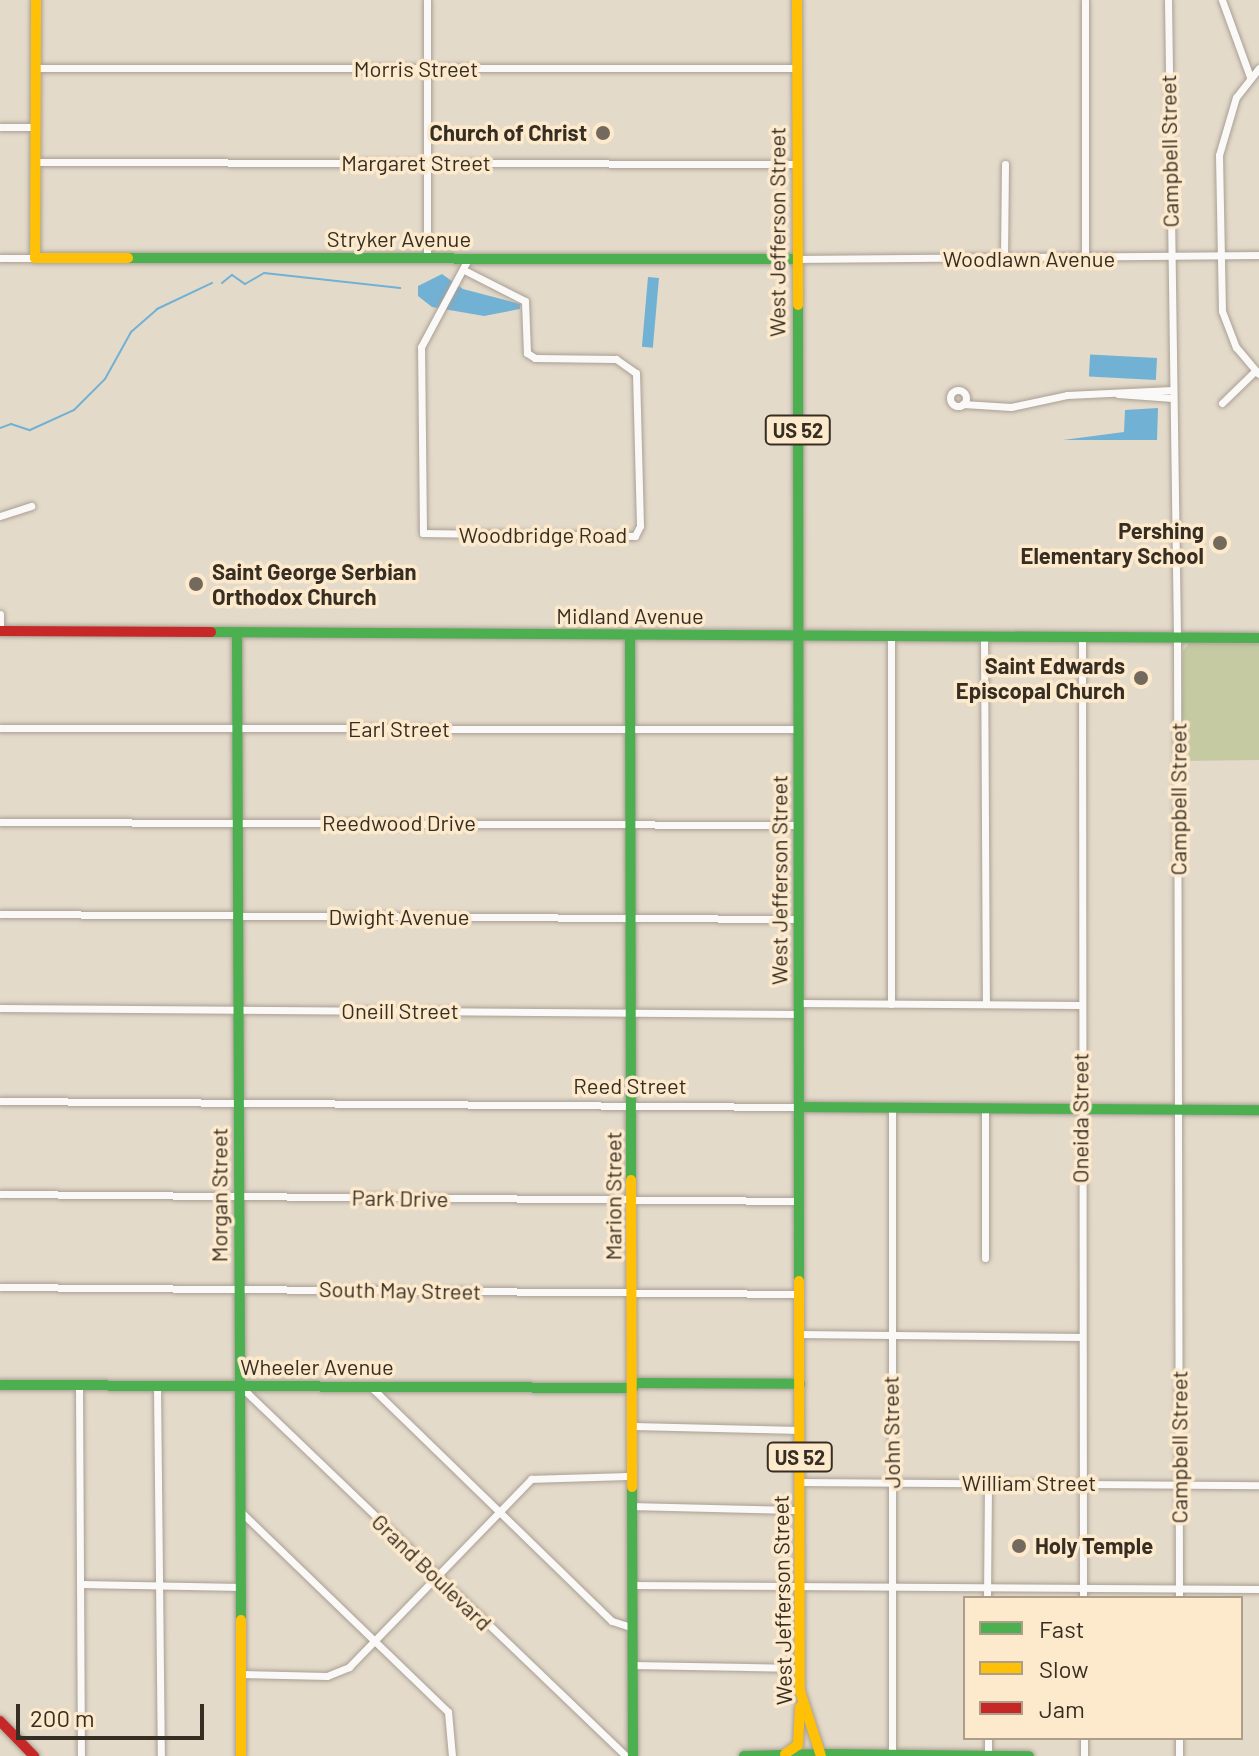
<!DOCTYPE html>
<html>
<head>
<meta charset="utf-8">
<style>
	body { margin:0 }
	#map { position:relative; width:1259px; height:1756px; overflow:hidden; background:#e4daca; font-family:Barlow,sans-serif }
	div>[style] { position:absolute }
	.green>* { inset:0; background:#c5caa2 }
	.water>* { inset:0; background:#71b1d4; transform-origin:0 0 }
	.stream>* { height:2px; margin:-1px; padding:0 1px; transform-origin:1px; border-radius:1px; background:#71b1d4 }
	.roads { filter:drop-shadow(0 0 2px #a8a094) drop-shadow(0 0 2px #a8a094) }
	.street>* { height:7px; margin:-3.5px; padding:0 3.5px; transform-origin:3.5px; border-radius:3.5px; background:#fbf9f7 }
	.street>.ring { margin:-3.5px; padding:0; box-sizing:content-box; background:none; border:7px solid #fbf9f7; border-radius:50% }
	.fast>* { height:10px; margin:-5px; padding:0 5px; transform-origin:5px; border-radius:5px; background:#4caf50 }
	.slow>* { height:10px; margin:-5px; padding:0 5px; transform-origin:5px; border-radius:5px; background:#ffc107 }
	.jam>* { height:10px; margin:-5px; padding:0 5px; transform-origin:5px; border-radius:5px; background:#c62828 }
	.dots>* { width:22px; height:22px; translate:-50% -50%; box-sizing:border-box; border:4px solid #fde9cc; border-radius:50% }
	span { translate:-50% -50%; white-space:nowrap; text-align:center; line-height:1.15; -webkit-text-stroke:7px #fde9cc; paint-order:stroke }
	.shield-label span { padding:2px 6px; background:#fde9cc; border:2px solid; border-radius:6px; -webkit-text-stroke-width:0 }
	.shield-label { font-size:20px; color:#362e23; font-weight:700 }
	.street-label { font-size:22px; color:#362e23 }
	.poi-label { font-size:22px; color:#362e23; font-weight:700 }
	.right { translate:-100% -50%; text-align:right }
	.left { translate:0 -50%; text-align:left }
	.legend { position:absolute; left:963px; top:1596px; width:280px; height:144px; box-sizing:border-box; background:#fde9cc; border:2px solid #ad9e88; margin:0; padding:10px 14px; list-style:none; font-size:24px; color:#362e23 }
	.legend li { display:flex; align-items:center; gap:16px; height:40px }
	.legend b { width:40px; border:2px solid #ad9e88 }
	.scale { position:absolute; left:16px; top:1704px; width:188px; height:36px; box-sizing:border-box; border:4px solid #362e23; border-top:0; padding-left:10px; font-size:24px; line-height:28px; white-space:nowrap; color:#362e23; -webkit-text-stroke:6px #fde9cc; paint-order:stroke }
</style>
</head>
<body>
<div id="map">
	<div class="green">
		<i style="clip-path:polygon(1189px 643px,1259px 644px,1259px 760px,1181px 761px,1183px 651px)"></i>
	</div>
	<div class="water">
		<i style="clip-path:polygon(442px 274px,463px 289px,520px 304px,520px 309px,484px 316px,432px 307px,418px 296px,418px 286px)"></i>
		<i style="left:648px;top:277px;width:11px;height:70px;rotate:5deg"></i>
		<i style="left:1157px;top:358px;width:22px;height:67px;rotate:93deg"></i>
		<i style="clip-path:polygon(1158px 408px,1157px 440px,1063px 440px,1124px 432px,1125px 410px)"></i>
	</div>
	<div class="stream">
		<i style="left:222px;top:283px;width:13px;rotate:-39deg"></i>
		<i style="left:232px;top:275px;width:16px;rotate:35deg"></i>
		<i style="left:245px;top:284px;width:22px;rotate:-30deg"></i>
		<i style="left:264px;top:273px;width:137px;rotate:6.3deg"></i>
		<i style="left:0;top:428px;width:12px;rotate:-20deg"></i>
		<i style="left:11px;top:424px;width:20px;rotate:18deg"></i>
		<i style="left:30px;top:430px;width:48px;rotate:-24.4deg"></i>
		<i style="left:74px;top:410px;width:44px;rotate:-45deg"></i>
		<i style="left:105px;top:379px;width:54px;rotate:-61deg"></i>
		<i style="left:131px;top:332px;width:35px;rotate:-41deg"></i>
		<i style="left:157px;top:309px;width:61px;rotate:-25.3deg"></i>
	</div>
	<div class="roads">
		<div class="street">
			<i style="left:427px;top:0;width:259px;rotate:90deg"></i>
			<i style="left:1168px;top:0;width:638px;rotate:89.19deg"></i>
			<i style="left:1177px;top:638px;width:960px;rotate:89.88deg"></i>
			<i style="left:1222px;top:0;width:82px;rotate:70deg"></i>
			<i style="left:36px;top:68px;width:761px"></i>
			<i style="left:1259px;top:68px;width:37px;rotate:128deg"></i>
			<i style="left:1236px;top:97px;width:60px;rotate:106.3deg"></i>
			<i style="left:1219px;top:155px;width:156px;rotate:88.9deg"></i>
			<i style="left:1222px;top:311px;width:39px;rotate:69deg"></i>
			<i style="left:1236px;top:347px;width:35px;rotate:50deg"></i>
			<i style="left:0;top:127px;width:35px"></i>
			<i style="left:35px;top:162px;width:762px;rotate:0.15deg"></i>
			<i style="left:0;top:258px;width:35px"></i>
			<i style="left:797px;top:259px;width:462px;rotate:-0.5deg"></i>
			<i style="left:1004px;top:259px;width:95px;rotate:-89.4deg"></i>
			<i style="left:1085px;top:259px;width:259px;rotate:-90deg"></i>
			<i style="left:466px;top:271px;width:66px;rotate:27deg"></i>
			<i style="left:525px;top:301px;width:52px;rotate:87.8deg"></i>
			<i style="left:527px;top:353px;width:9px;rotate:32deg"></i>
			<i style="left:535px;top:358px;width:81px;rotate:0.7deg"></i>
			<i style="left:616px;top:359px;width:24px;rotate:35deg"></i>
			<i style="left:636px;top:373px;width:153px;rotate:88.5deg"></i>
			<i style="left:640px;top:526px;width:11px;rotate:117deg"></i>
			<i style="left:635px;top:536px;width:212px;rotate:-179.2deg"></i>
			<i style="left:423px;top:533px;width:186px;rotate:-90.6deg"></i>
			<i style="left:421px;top:347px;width:100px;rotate:-61.9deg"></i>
			<i class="ring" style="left:950px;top:390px;width:9px;height:9px"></i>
			<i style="left:1118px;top:394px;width:55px;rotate:4.2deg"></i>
			<i style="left:1222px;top:403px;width:46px;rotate:-44.1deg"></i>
			<i style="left:963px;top:404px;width:48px;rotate:3.6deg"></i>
			<i style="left:1011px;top:407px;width:57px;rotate:-12.1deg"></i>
			<i style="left:1067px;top:395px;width:105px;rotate:-2.7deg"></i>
			<i style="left:0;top:516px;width:33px;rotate:-18deg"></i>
			<i style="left:0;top:614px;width:17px;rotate:90deg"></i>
			<i style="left:984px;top:637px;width:367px;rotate:89.7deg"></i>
			<i style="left:1082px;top:638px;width:960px;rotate:89.94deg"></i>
			<i style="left:0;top:728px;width:798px;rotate:0.07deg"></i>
			<i style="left:0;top:822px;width:798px;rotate:0.22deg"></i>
			<i style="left:0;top:914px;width:799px;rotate:0.36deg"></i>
			<i style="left:799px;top:1003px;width:282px;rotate:0.4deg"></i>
			<i style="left:891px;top:1004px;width:366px;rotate:-90deg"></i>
			<i style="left:0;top:1008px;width:799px;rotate:0.43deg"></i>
			<i style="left:0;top:1101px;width:799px;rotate:0.43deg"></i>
			<i style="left:892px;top:1108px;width:648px;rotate:90deg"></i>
			<i style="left:0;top:1194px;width:799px;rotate:0.5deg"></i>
			<i style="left:985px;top:1258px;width:150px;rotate:-90deg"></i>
			<i style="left:0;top:1287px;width:800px;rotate:0.5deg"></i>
			<i style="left:800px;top:1334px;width:281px;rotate:0.6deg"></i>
			<i style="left:79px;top:1385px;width:371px;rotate:89.7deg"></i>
			<i style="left:157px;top:1386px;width:370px;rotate:89.4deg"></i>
			<i style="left:240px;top:1386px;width:535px;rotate:43.79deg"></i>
			<i style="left:372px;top:1388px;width:334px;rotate:44.2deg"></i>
			<i style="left:612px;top:1621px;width:20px;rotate:18deg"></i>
			<i style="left:633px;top:1426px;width:167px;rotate:1.4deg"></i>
			<i style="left:800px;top:1482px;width:459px;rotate:0.4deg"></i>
			<i style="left:633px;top:1506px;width:167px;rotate:1.4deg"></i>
			<i style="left:240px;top:1511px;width:289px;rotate:44deg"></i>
			<i style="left:448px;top:1712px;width:44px;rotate:84.8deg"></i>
			<i style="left:81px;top:1584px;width:160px;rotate:1.1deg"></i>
			<i style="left:631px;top:1585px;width:628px;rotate:0.36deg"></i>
			<i style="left:987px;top:1598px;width:115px;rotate:-89.5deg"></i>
			<i style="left:631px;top:1665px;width:169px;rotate:1deg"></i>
			<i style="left:241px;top:1674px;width:86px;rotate:1.3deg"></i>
			<i style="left:327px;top:1676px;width:24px;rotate:-22deg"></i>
			<i style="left:349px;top:1667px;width:262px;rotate:-45.9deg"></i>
			<i style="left:531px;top:1479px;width:102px;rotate:-1.7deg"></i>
			<i style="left:988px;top:1738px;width:18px;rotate:90deg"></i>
			<i style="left:1084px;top:1738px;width:18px;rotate:90deg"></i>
			<i style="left:1179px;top:1738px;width:18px;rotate:90deg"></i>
		</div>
		<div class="fast">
			<i style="left:128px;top:258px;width:669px;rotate:0.09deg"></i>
			<i style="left:798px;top:305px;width:976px;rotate:89.94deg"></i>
			<i style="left:211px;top:632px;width:1048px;rotate:0.33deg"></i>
			<i style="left:237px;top:633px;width:987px;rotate:89.77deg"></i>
			<i style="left:630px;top:636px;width:544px;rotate:89.89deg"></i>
			<i style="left:799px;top:1107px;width:460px;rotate:0.4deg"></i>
			<i style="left:634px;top:1383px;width:166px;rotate:0.3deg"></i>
			<i style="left:0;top:1385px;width:633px;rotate:0.27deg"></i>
			<i style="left:632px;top:1487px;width:269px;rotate:89.8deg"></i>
			<i style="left:821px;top:1754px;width:208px;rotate:0.6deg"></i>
			<i style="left:744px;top:1756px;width:77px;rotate:-1.5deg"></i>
		</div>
		<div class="slow">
			<i style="left:36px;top:0;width:258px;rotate:90.2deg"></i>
			<i style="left:35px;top:258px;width:93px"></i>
			<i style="left:797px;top:0;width:305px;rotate:89.8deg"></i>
			<i style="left:631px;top:1180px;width:307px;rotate:89.8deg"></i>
			<i style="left:799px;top:1281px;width:410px;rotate:89.9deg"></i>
			<i style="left:800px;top:1691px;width:68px;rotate:72.1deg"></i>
			<i style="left:241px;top:1620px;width:136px;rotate:90deg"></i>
			<i style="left:785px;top:1754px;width:16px;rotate:-35deg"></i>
			<i style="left:798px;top:1745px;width:38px;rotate:-87deg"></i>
		</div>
		<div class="jam">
			<i style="left:0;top:631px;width:211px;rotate:0.3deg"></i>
			<i style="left:0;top:1721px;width:49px;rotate:45.8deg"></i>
		</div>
	</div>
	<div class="dots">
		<i style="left:603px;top:133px;background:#736a5d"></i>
		<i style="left:1220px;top:543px;background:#736a5d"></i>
		<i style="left:196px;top:584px;background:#736a5d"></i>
		<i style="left:1141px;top:678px;background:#736a5d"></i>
		<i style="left:1019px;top:1546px;background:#736a5d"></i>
	</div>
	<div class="shield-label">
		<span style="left:798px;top:430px">US 52</span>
		<span style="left:800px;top:1457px">US 52</span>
	</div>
	<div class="street-label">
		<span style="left:416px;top:69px">Morris Street</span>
		<span style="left:1169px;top:151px;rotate:-91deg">Campbell Street</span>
		<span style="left:416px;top:163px">Margaret Street</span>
		<span style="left:777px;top:232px;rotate:-90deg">West Jefferson Street</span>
		<span style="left:399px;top:239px">Stryker Avenue</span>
		<span style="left:1029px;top:259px">Woodlawn Avenue</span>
		<span style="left:543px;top:535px">Woodbridge Road</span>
		<span style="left:630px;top:616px">Midland Avenue</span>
		<span style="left:399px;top:729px">Earl Street</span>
		<span style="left:1178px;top:799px;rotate:-90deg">Campbell Street</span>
		<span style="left:399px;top:823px">Reedwood Drive</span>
		<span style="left:779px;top:880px;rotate:-90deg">West Jefferson Street</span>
		<span style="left:399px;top:917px">Dwight Avenue</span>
		<span style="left:400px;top:1011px">Oneill Street</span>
		<span style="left:630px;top:1086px">Reed Street</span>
		<span style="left:1080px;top:1118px;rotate:-90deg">Oneida Street</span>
		<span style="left:219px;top:1195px;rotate:-90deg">Morgan Street</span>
		<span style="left:613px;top:1196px;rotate:-90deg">Marion Street</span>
		<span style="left:400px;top:1198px;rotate:1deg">Park Drive</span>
		<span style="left:400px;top:1290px;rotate:1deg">South May Street</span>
		<span style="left:317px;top:1367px">Wheeler Avenue</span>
		<span style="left:891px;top:1432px;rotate:-91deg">John Street</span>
		<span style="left:1179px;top:1447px;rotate:-90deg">Campbell Street</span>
		<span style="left:1029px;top:1483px">William Street</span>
		<span style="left:432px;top:1572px;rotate:44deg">Grand Boulevard</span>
		<span style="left:782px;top:1600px;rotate:-91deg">West Jefferson Street</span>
	</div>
	<div class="poi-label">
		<span class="right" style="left:587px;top:133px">Church of Christ</span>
		<span class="right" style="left:1204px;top:543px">Pershing<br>Elementary School</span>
		<span class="left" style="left:212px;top:584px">Saint George Serbian<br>Orthodox Church</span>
		<span class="right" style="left:1125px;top:678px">Saint Edwards<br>Episcopal Church</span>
		<span class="left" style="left:1035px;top:1546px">Holy Temple</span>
	</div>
	<ul class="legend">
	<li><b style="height:10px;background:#4caf50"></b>Fast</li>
	<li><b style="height:10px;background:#ffc107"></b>Slow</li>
	<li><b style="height:10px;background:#c62828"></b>Jam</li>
	</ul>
	<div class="scale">200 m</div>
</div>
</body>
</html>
